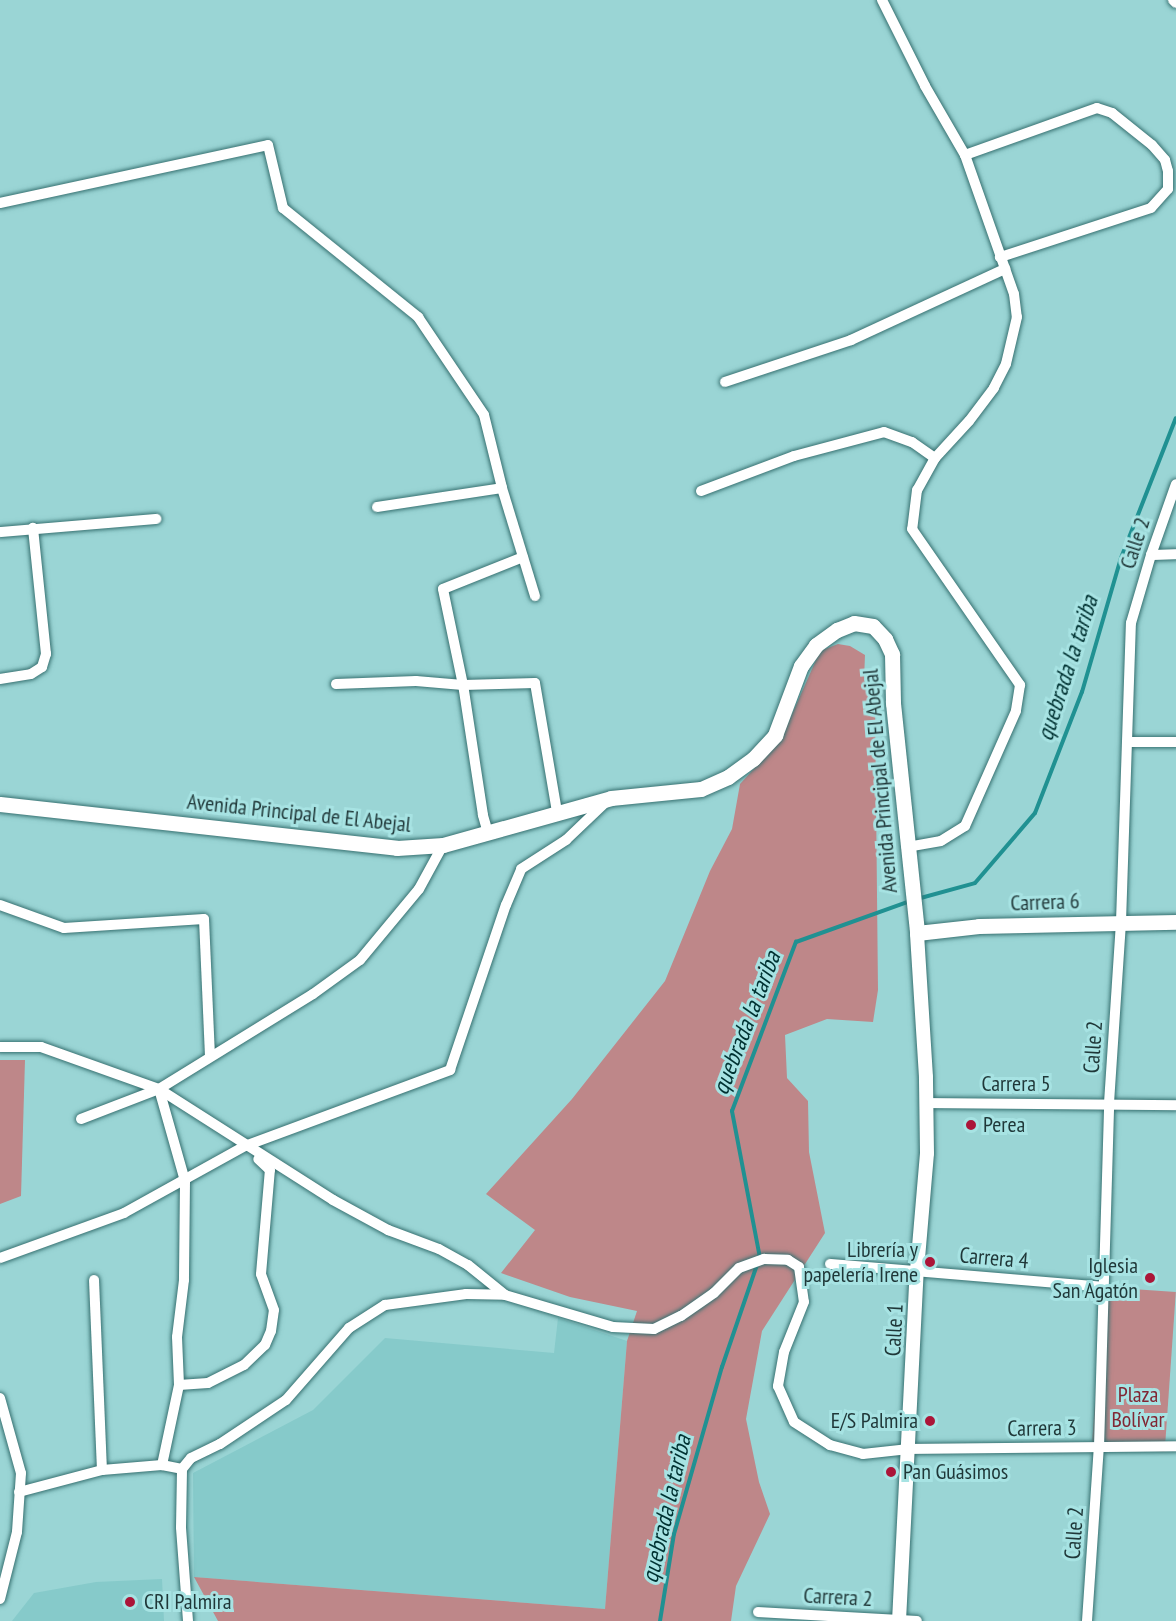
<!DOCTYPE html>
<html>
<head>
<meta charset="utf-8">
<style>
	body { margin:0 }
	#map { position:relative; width:1176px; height:1621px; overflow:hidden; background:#9ad5d5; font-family:"PT Sans Narrow",sans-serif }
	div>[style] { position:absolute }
	.built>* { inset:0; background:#86caca }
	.green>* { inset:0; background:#be8789; transform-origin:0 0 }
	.stream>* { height:4px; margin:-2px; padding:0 2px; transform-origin:2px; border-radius:2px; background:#209192 }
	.roads { filter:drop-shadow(0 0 2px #377171) drop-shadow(0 0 2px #377171) }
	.minor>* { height:10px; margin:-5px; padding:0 5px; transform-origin:5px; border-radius:5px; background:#fff }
	.tertiary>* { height:14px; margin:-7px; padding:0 7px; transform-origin:7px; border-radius:7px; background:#fff }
	.secondary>* { height:15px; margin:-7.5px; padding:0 7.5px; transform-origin:7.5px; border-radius:7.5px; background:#fff }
	.dots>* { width:16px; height:16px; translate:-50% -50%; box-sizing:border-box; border:3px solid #a7e3e3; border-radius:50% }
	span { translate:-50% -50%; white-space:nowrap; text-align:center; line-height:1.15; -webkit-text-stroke:6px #a7e3e3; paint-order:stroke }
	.street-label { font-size:22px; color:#1f3738 }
	.poi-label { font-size:22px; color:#1f3738 }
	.left { translate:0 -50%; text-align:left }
	.right { translate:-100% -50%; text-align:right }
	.park-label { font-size:22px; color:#812633 }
	.water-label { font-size:24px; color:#003232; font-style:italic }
</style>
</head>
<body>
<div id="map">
	<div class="built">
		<i style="clip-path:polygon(558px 1318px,627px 1341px,605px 1609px,194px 1577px,193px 1473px,313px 1410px,385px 1338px,554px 1353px)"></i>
		<i style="clip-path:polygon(162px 1579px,164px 1621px,12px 1621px,34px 1593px,96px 1582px)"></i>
	</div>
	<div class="green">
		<i style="clip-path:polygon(838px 644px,850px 646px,865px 655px,864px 680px,875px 701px,878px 990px,873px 1022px,827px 1019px,785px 1035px,787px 1078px,808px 1101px,809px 1152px,825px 1233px,762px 1331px,746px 1419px,759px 1482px,770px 1514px,736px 1586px,731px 1621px,218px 1621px,194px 1577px,605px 1609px,627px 1341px,637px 1311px,570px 1297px,501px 1273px,535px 1230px,486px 1194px,572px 1099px,665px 981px,710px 871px,732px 829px,740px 784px,781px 739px,820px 651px)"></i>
		<i style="clip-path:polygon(0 1060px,25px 1060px,21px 1196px,0 1204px)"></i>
		<i style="left:1103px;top:1287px;width:73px;height:160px;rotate:4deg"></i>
	</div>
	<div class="stream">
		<i style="left:917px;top:899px;width:60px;rotate:-15.4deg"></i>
		<i style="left:975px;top:883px;width:92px;rotate:-49.4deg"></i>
		<i style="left:1035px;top:813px;width:130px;rotate:-68.8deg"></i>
		<i style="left:1082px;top:692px;width:140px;rotate:-73.8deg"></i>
		<i style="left:1121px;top:558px;width:150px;rotate:-68.6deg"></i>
		<i style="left:760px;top:1258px;width:150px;rotate:-100.8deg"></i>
		<i style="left:732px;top:1111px;width:181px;rotate:-69.3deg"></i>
		<i style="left:796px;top:942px;width:121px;rotate:-19.8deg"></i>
		<i style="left:660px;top:1621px;width:88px;rotate:-80.9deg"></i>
		<i style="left:674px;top:1534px;width:174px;rotate:-74deg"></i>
		<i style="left:722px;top:1367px;width:108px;rotate:-71.1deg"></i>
	</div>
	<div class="roads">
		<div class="minor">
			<i style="left:882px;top:0;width:96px;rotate:63.4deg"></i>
			<i style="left:925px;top:86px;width:80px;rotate:59.9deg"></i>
			<i style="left:965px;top:155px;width:147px;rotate:70.6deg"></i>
			<i style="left:1014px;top:294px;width:23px;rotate:83deg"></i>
			<i style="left:1017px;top:317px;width:48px;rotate:103.2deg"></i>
			<i style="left:1006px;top:364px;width:27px;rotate:117deg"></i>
			<i style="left:994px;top:388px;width:41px;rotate:127.1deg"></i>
			<i style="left:969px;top:421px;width:50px;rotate:132.6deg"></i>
			<i style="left:935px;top:458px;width:37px;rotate:119deg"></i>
			<i style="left:917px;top:490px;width:39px;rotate:97deg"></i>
			<i style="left:912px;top:529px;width:190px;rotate:55.3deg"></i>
			<i style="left:1020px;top:685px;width:26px;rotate:99deg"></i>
			<i style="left:1016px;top:711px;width:126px;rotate:113.9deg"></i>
			<i style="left:965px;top:826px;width:28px;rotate:148deg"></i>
			<i style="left:941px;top:841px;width:35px;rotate:170deg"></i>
			<i style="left:1173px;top:0;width:4px;rotate:45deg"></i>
			<i style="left:965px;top:155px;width:140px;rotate:-19.6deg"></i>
			<i style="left:1097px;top:108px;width:16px;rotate:18deg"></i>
			<i style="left:1112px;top:113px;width:51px;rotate:38.7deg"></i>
			<i style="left:1152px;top:145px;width:20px;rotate:49deg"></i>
			<i style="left:1165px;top:160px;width:11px;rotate:75deg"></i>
			<i style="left:1168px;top:171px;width:18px;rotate:90deg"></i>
			<i style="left:1168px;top:189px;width:25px;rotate:132deg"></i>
			<i style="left:1151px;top:208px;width:159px;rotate:162deg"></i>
			<i style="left:0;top:203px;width:274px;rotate:-12.2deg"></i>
			<i style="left:268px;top:145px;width:65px;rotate:76.6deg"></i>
			<i style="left:283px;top:208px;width:174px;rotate:38.9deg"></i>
			<i style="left:418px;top:317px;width:118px;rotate:56deg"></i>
			<i style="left:484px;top:415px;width:75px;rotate:76.1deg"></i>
			<i style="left:502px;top:488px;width:113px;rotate:73deg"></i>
			<i style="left:725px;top:382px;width:133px;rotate:-18.4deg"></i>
			<i style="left:851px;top:340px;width:170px;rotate:-24.8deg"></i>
			<i style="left:701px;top:491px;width:99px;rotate:-20.6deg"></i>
			<i style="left:794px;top:456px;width:93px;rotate:-14.9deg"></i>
			<i style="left:884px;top:432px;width:30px;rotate:20deg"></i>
			<i style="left:912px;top:442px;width:28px;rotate:35deg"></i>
			<i style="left:377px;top:507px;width:126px;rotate:-8.6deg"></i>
			<i style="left:0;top:532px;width:157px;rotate:-4.8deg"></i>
			<i style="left:1151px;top:555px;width:25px;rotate:-2deg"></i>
			<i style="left:0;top:679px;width:31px;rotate:-9deg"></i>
			<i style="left:31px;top:674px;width:13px;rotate:-32deg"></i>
			<i style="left:42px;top:667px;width:14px;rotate:-73deg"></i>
			<i style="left:46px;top:654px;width:127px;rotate:-95.9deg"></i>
			<i style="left:336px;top:684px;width:80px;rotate:-2.1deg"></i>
			<i style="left:416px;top:681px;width:47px;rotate:4.9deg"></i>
			<i style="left:463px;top:685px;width:72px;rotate:-1.6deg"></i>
			<i style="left:535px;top:683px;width:131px;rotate:80.3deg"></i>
			<i style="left:1128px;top:742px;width:48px"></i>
			<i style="left:488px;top:833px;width:19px;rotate:-106deg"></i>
			<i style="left:483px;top:815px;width:132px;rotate:-98.7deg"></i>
			<i style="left:463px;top:685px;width:98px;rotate:-101.8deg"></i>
			<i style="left:443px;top:589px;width:86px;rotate:-21.8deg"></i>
			<i style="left:0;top:905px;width:68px;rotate:19.8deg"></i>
			<i style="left:64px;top:928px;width:140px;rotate:-3.7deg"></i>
			<i style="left:204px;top:919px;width:136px;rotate:87.5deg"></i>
			<i style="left:0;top:1047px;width:41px"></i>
			<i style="left:41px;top:1047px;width:125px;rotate:19.6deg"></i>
			<i style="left:159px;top:1089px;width:206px;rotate:32.5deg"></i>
			<i style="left:333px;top:1200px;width:63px;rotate:28.6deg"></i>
			<i style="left:388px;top:1230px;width:54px;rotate:20.4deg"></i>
			<i style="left:439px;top:1249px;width:33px;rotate:29deg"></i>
			<i style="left:468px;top:1265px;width:46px;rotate:38.9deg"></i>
			<i style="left:159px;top:1089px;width:96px;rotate:74.2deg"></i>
			<i style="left:185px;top:1181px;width:99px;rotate:90.6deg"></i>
			<i style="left:184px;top:1280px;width:57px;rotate:97deg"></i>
			<i style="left:177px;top:1337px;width:48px;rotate:87.6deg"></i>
			<i style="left:179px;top:1385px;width:82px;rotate:102deg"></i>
			<i style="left:162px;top:1465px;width:20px;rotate:11deg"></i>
			<i style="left:927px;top:1103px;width:249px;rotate:0.5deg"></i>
			<i style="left:81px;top:1119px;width:84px;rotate:-21deg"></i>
			<i style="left:159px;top:1089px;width:181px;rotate:-31.7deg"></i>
			<i style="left:313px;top:994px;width:58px;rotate:-35.9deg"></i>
			<i style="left:360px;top:960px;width:92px;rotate:-50.3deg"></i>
			<i style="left:419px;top:889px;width:50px;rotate:-61.4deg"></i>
			<i style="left:0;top:1258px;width:132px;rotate:-19.9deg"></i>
			<i style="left:124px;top:1213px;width:138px;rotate:-29deg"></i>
			<i style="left:245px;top:1146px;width:219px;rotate:-20.3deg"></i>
			<i style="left:450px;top:1070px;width:174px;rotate:-71.3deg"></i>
			<i style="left:506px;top:905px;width:39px;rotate:-67deg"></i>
			<i style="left:521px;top:869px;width:54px;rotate:-32.8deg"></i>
			<i style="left:566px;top:840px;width:57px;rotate:-43.6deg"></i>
			<i style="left:830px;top:1264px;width:274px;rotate:4.8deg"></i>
			<i style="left:94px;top:1280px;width:190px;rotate:87.6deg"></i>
			<i style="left:179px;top:1385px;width:29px;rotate:-4deg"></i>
			<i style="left:208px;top:1383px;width:40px;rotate:-26.6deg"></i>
			<i style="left:244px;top:1365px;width:29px;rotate:-44deg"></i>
			<i style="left:265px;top:1345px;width:15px;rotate:-67deg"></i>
			<i style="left:271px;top:1331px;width:21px;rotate:-82deg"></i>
			<i style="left:274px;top:1310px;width:38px;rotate:-110deg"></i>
			<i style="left:261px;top:1274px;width:104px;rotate:-85.1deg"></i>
			<i style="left:270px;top:1170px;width:16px;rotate:-137deg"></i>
			<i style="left:0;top:1398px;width:78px;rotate:74.4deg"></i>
			<i style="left:21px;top:1473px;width:59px;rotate:93.9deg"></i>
			<i style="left:17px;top:1532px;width:69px;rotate:104.2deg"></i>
			<i style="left:19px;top:1492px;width:86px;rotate:-14.8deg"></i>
			<i style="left:102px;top:1470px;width:60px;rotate:-4.8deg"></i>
			<i style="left:758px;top:1612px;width:159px;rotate:3.2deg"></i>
			<i style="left:188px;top:1621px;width:94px;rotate:-94.3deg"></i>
			<i style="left:181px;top:1527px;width:58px;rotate:-89deg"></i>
			<i style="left:182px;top:1469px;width:14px;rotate:-51deg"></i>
			<i style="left:191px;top:1458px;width:32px;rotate:-26deg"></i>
			<i style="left:220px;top:1444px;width:79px;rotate:-33.7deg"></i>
			<i style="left:286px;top:1400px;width:96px;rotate:-48.8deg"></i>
			<i style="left:349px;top:1328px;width:43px;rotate:-32.6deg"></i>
			<i style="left:385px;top:1305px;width:82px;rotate:-7.7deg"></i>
			<i style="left:466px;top:1294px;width:39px;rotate:1deg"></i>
			<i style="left:505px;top:1295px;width:113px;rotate:16.5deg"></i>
			<i style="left:613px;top:1327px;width:41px;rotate:2.8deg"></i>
			<i style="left:654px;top:1329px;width:30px;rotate:-26deg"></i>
			<i style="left:681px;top:1316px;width:40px;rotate:-34.9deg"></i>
			<i style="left:714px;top:1293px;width:35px;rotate:-45deg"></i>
			<i style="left:739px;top:1268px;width:27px;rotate:-20deg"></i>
			<i style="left:764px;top:1259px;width:24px;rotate:2deg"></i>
			<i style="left:788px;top:1260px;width:13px;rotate:32deg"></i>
			<i style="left:799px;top:1267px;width:35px;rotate:82deg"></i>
			<i style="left:804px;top:1302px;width:54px;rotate:111.8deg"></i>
			<i style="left:784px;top:1352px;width:35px;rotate:100deg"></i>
			<i style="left:778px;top:1386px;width:39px;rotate:66deg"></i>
			<i style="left:794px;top:1422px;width:43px;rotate:32.6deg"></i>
			<i style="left:830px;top:1445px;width:34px;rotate:15deg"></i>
			<i style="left:863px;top:1454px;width:46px;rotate:-6.2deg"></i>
			<i style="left:909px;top:1449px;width:267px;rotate:-0.6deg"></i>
			<i style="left:1087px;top:1621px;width:174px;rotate:-86.1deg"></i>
			<i style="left:1099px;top:1447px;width:344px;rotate:-88.3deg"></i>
			<i style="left:1109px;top:1103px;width:181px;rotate:-86.2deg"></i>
			<i style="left:1121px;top:922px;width:299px;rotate:-88.1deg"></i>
			<i style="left:1131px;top:623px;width:71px;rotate:-73.6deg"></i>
			<i style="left:1151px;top:555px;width:75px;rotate:-70.6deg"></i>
		</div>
		<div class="tertiary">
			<i style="left:899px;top:1621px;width:351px;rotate:-87.1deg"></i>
			<i style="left:917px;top:1270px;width:117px;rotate:-85.1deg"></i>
			<i style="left:927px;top:1153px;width:76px;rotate:-90.8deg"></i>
			<i style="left:926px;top:1077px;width:144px;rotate:-93.6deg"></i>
		</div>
		<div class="secondary">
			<i style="left:0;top:804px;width:399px;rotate:6.3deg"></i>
			<i style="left:397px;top:848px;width:46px;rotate:-3.7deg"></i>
			<i style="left:443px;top:845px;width:174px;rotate:-15.6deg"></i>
			<i style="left:611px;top:798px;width:90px;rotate:-5.7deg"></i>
			<i style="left:701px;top:789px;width:30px;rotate:-24deg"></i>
			<i style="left:728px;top:777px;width:31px;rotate:-36deg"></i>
			<i style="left:753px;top:759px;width:33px;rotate:-47deg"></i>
			<i style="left:775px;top:735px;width:74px;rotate:-69.4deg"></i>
			<i style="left:801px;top:666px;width:26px;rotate:-54deg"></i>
			<i style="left:816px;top:645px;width:26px;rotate:-36deg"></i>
			<i style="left:837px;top:630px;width:18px;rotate:-22deg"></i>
			<i style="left:854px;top:623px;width:19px;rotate:9deg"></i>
			<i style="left:873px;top:626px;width:18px;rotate:47deg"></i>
			<i style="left:885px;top:639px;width:17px;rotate:65deg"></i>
			<i style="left:892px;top:654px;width:49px;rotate:88.8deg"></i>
			<i style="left:893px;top:703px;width:231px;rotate:84deg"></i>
			<i style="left:917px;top:933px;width:62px;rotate:-6.4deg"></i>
			<i style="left:979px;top:926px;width:197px;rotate:-1.2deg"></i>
		</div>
	</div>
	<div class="dots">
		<i style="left:971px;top:1125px;background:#ab1538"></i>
		<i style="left:930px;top:1262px;background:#ab1538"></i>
		<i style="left:1150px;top:1278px;background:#ab1538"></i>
		<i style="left:930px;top:1421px;background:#ab1538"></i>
		<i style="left:891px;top:1472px;background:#ab1538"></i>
		<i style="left:130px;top:1602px;background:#ab1538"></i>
	</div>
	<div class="street-label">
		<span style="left:1135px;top:543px;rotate:-72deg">Calle 2</span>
		<span style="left:880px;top:781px;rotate:-95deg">Avenida Principal de El Abejal</span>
		<span style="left:299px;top:813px;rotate:6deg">Avenida Principal de El Abejal</span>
		<span style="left:1045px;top:902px;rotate:-2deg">Carrera 6</span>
		<span style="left:1093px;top:1047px;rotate:-86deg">Calle 2</span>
		<span style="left:1016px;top:1084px">Carrera 5</span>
		<span style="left:994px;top:1258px;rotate:5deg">Carrera 4</span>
		<span style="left:894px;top:1330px;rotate:-87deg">Calle 1</span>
		<span style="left:1042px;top:1428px;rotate:-1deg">Carrera 3</span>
		<span style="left:1074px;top:1533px;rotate:-86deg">Calle 2</span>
		<span style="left:838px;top:1597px;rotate:3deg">Carrera 2</span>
	</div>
	<div class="poi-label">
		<span class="left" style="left:983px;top:1125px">Perea</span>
		<span class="right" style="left:918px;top:1262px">Librería y<br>papelería Irene</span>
		<span class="right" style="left:1138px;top:1278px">Iglesia<br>San Agatón</span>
		<span class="right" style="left:918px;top:1421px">E/S Palmira</span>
		<span class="left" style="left:903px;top:1472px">Pan Guásimos</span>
		<span class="left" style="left:144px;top:1602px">CRI Palmira</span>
	</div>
	<div class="park-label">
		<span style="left:1138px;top:1407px">Plaza<br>Bolívar</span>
	</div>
	<div class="water-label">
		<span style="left:1067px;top:668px;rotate:-72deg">quebrada la tariba</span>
		<span style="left:746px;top:1023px;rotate:-69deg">quebrada la tariba</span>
		<span style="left:666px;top:1509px;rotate:-77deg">quebrada la tariba</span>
	</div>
</div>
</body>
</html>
